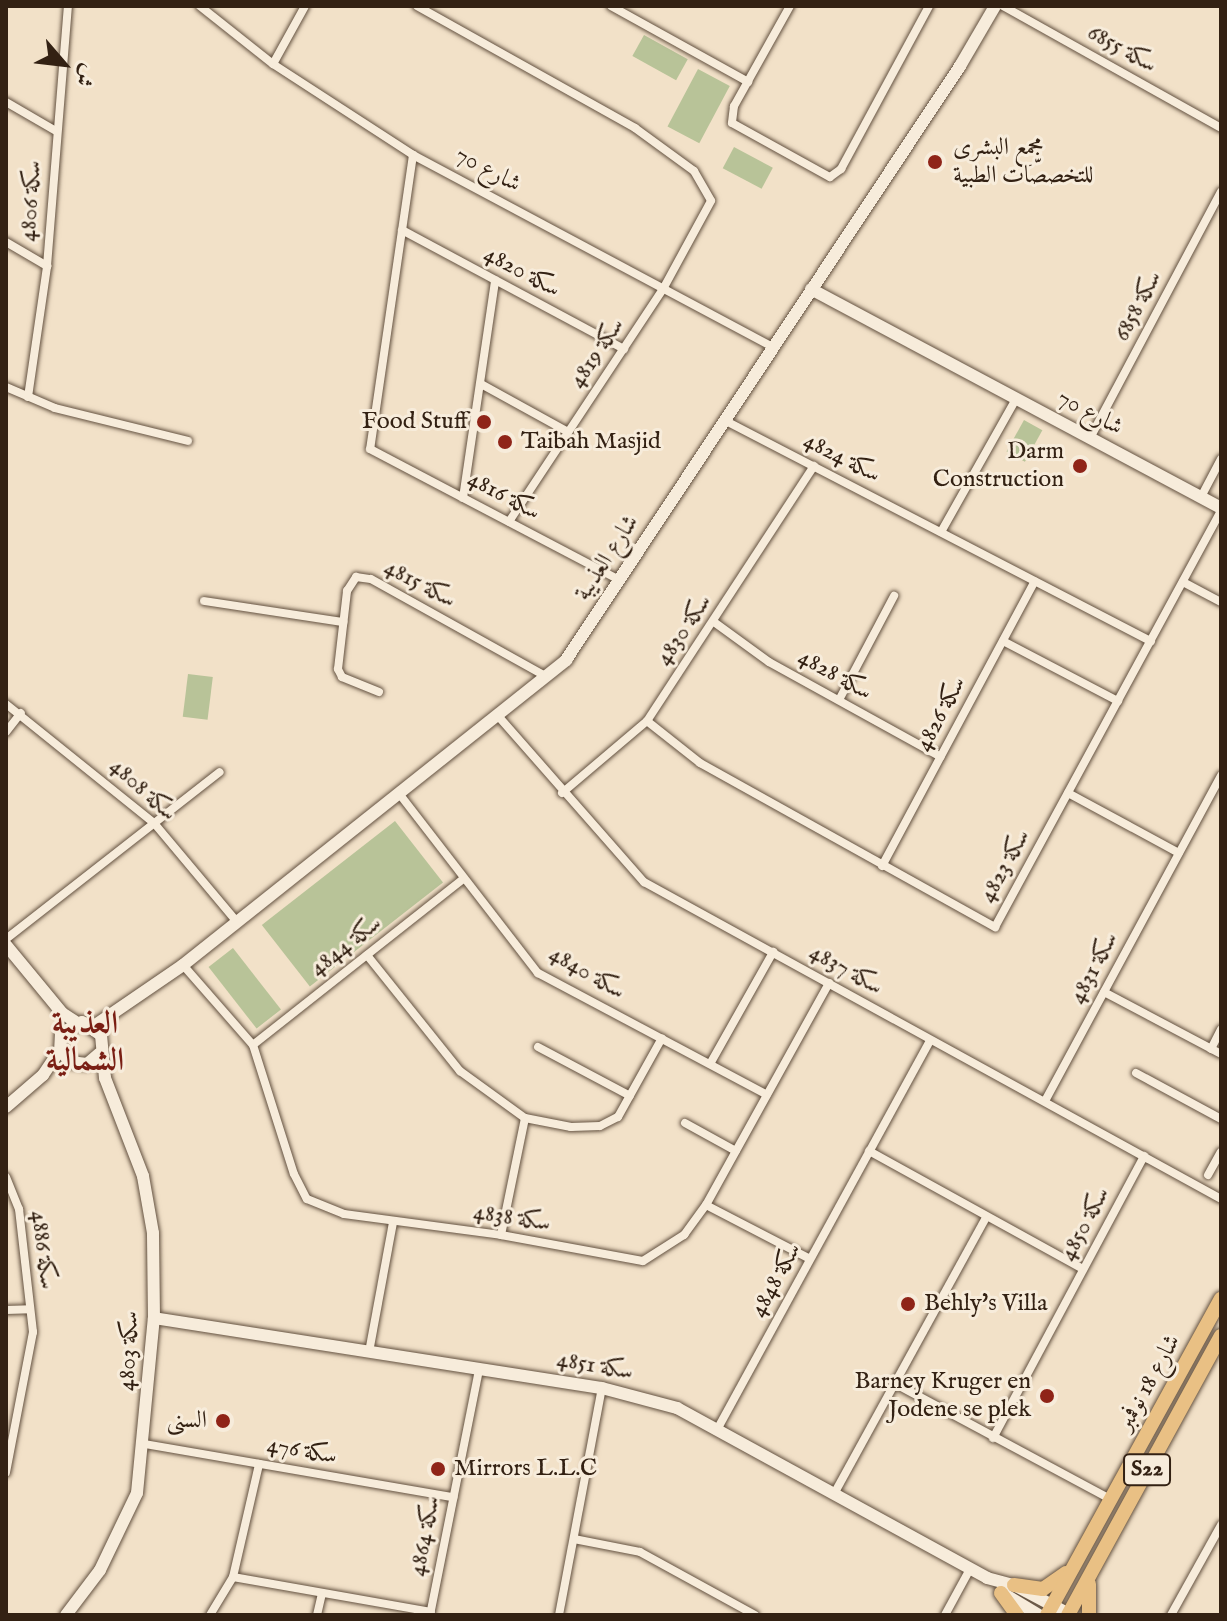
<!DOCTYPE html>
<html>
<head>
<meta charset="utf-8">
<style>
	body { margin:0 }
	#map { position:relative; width:1227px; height:1621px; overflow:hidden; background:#f2e1c8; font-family:"IM FELL English",Amiri,serif }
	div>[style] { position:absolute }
	.green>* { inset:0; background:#b8c398; transform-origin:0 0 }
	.roads { filter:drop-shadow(0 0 2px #635140) drop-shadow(0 0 2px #635140) }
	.street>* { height:8px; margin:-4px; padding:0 4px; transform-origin:4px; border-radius:4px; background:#f7ecdb }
	.secondary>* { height:12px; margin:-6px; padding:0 6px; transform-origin:6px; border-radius:6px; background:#f7ecdb }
	.primary>* { height:14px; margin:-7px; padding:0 7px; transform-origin:7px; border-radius:7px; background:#e9c084 }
	.dots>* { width:22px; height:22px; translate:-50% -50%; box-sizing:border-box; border:4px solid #f7ecdb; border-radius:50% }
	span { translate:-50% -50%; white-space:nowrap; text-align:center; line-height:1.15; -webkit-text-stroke:6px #f7ecdb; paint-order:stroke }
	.shield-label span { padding:2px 6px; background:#f7ecdb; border:2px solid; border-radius:6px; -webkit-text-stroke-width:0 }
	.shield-label { font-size:22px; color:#332113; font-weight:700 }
	.street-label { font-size:24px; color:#332113 }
	.poi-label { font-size:24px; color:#332113 }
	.left { translate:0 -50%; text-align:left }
	.right { translate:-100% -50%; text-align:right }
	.district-label { font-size:32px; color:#7a1f14; font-weight:700 }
	.frame { position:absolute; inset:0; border:8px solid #332113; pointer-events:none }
	.north { position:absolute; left:24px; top:24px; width:80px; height:80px; -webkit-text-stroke:6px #f7ecdb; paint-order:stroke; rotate:118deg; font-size:22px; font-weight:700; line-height:32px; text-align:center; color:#332113 }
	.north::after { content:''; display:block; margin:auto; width:28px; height:36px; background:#332113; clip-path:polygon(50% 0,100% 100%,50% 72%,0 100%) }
</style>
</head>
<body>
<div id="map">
	<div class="green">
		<i style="left:644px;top:35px;width:50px;height:24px;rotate:29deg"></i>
		<i style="left:698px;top:69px;width:36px;height:65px;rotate:28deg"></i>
		<i style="left:734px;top:147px;width:44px;height:24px;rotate:28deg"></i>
		<i style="left:1024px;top:420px;width:21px;height:36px;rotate:29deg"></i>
		<i style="left:188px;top:674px;width:25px;height:43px;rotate:7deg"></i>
		<i style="left:395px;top:821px;width:78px;height:169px;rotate:52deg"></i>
		<i style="left:233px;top:948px;width:78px;height:31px;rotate:52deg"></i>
	</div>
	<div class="roads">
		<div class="street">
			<i style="left:200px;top:6px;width:93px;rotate:38.5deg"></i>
			<i style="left:273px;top:64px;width:167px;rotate:33deg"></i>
			<i style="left:413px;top:155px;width:408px;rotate:28.1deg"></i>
			<i style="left:417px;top:6px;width:250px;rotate:29.2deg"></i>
			<i style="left:635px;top:128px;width:73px;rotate:36.1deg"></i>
			<i style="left:694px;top:171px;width:34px;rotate:60deg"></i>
			<i style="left:711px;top:201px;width:100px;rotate:118.6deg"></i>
			<i style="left:663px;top:289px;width:279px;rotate:123.5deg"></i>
			<i style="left:611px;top:6px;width:157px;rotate:29deg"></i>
			<i style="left:790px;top:6px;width:115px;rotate:119.2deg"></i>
			<i style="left:734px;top:106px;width:17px;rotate:97deg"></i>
			<i style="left:732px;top:123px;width:112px;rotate:28.9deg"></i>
			<i style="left:830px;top:177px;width:14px;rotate:-36deg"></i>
			<i style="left:841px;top:169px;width:185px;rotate:-61.6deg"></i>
			<i style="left:1003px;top:6px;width:250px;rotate:29.2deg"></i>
			<i style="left:273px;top:64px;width:66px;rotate:-61.1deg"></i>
			<i style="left:6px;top:102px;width:58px;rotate:30.1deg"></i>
			<i style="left:413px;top:155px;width:297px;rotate:98.3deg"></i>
			<i style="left:370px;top:449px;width:282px;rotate:27.7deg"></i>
			<i style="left:402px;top:230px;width:252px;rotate:28.2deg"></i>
			<i style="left:6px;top:242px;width:48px;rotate:30.3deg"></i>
			<i style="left:481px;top:384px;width:99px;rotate:28.9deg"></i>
			<i style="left:6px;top:387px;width:53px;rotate:23.2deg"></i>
			<i style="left:55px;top:408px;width:137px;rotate:13.9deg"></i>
			<i style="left:28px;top:397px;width:132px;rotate:-81.7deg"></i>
			<i style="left:47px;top:266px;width:261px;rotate:-85.4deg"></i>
			<i style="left:724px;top:420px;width:481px;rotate:27.4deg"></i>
			<i style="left:1090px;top:438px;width:279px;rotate:-62deg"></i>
			<i style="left:1201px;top:497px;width:43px;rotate:-62.2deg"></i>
			<i style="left:463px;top:498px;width:220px;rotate:-81.6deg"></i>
			<i style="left:941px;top:532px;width:153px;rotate:-60.6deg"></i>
			<i style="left:1183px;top:582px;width:43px;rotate:27.8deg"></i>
			<i style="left:204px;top:601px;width:141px;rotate:8.6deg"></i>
			<i style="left:714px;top:622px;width:68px;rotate:36deg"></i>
			<i style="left:769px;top:662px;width:196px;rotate:28.9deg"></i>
			<i style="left:1003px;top:641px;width:130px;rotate:27.6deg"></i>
			<i style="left:379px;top:692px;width:40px;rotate:-158deg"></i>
			<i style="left:342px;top:677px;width:9px;rotate:-117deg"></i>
			<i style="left:338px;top:669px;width:79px;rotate:-83.4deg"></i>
			<i style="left:347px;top:591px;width:17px;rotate:-57deg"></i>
			<i style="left:356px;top:577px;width:15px;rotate:8deg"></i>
			<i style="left:371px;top:579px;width:201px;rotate:29.1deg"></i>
			<i style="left:839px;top:700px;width:118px;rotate:-62.1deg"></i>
			<i style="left:6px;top:704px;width:190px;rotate:38.8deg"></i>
			<i style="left:154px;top:823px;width:129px;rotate:50deg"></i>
			<i style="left:499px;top:717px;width:220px;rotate:48.7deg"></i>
			<i style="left:644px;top:882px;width:658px;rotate:28.78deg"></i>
			<i style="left:647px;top:721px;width:68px;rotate:38.4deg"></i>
			<i style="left:700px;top:763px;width:338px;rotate:29.1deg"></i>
			<i style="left:995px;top:927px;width:473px;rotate:-61.5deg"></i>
			<i style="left:6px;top:732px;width:24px;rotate:-52deg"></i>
			<i style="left:562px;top:793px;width:111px;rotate:-40.3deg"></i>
			<i style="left:647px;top:721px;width:305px;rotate:-56.8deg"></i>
			<i style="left:1068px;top:793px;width:126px;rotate:28.4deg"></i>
			<i style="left:401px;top:796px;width:224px;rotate:52.3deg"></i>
			<i style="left:538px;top:973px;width:259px;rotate:28deg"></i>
			<i style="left:882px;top:866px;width:323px;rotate:-61.8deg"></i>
			<i style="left:6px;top:939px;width:271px;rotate:-38deg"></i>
			<i style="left:367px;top:955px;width:149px;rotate:51.3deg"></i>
			<i style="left:460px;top:1071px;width:80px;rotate:35.9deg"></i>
			<i style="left:525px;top:1118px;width:47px;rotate:11.1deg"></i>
			<i style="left:571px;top:1127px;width:29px;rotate:-2deg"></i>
			<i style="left:600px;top:1126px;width:20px;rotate:-27deg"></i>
			<i style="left:618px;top:1117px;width:90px;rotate:-60.9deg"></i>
			<i style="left:183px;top:965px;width:106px;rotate:48.8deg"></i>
			<i style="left:253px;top:1045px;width:135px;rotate:72.4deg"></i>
			<i style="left:294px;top:1174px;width:28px;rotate:63deg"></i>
			<i style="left:307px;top:1199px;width:40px;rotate:22deg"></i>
			<i style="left:344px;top:1214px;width:158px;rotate:7.6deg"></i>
			<i style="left:501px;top:1235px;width:144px;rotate:10.4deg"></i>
			<i style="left:643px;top:1261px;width:49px;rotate:-32.4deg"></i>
			<i style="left:684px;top:1235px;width:37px;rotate:-54deg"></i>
			<i style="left:706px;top:1205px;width:254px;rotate:-61deg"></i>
			<i style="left:1104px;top:992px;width:132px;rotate:27.9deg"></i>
			<i style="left:253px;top:1045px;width:268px;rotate:-38.3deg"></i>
			<i style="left:538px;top:1047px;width:104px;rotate:28deg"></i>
			<i style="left:1211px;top:1049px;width:22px;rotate:-63deg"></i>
			<i style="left:710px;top:1064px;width:129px;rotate:-60.6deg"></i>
			<i style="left:1136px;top:1073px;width:97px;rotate:28.4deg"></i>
			<i style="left:1045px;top:1101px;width:370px;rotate:-61.6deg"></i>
			<i style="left:685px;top:1123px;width:58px;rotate:28.8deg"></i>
			<i style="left:869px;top:1151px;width:244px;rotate:28.9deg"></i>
			<i style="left:1208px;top:1175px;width:26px;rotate:-61deg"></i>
			<i style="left:6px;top:1177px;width:35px;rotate:68deg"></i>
			<i style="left:19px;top:1209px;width:124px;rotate:83.5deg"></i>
			<i style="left:33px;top:1332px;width:143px;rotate:100.9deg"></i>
			<i style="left:706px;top:1205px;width:117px;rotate:27.4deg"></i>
			<i style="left:501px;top:1235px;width:119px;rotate:-78.4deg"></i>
			<i style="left:6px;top:1310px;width:24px;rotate:-2deg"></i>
			<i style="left:369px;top:1352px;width:132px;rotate:-79.5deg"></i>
			<i style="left:894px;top:1383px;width:245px;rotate:28.2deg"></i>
			<i style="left:718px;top:1428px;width:442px;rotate:-61.3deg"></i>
			<i style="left:993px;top:1438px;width:320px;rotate:-61.8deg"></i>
			<i style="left:145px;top:1444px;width:313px;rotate:9.8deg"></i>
			<i style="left:834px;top:1494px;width:316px;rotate:-61.2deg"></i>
			<i style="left:574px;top:1539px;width:67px;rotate:11.1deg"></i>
			<i style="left:640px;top:1552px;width:131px;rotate:28.7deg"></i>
			<i style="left:233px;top:1577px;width:201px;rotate:10deg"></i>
			<i style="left:210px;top:1615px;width:44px;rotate:-58.8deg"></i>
			<i style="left:233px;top:1577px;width:116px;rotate:-77deg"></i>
			<i style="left:317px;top:1615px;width:22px;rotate:-77deg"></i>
			<i style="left:430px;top:1615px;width:250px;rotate:-78.7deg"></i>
			<i style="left:559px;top:1615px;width:231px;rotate:-79.3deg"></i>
			<i style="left:945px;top:1615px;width:52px;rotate:-61.5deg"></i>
			<i style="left:1171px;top:1615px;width:103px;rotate:-60.9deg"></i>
		</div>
		<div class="secondary">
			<i style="left:811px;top:289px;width:465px;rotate:28.1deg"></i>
			<i style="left:6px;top:945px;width:88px;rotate:50.5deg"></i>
			<i style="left:62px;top:1013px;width:17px;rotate:33deg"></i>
			<i style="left:94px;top:1026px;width:108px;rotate:-34.4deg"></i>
			<i style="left:183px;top:965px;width:490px;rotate:-38.5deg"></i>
			<i style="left:566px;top:660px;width:713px;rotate:-56.44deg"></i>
			<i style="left:960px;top:66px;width:69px;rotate:-59.7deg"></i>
			<i style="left:6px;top:1107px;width:49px;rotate:-40.9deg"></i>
			<i style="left:43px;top:1075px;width:30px;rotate:-56deg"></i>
			<i style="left:154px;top:1318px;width:453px;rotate:8.9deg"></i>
			<i style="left:602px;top:1388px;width:78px;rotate:14.9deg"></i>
			<i style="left:677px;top:1408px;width:354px;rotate:28.7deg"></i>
			<i style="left:987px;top:1578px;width:28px;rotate:15deg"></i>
			<i style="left:1014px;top:1585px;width:64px;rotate:27.8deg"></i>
			<i style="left:1004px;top:1594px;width:41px;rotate:31deg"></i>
			<i style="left:66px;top:1615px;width:56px;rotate:-52.9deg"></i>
			<i style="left:100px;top:1570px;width:85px;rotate:-64.3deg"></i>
			<i style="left:137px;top:1493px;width:176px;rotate:-84.5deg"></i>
			<i style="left:154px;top:1318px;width:85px;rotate:-90.7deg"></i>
			<i style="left:153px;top:1233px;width:58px;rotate:-100deg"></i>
			<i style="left:143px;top:1176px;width:105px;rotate:-111.2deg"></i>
			<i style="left:105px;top:1078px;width:43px;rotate:-95.3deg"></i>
			<i style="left:101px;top:1035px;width:23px;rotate:-146deg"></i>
			<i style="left:82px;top:1022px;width:24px;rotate:152deg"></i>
			<i style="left:61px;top:1033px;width:17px;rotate:93deg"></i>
			<i style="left:60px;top:1050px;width:16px;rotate:50deg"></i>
			<i style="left:70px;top:1062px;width:17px;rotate:7deg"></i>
			<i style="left:87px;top:1064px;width:16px;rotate:-40deg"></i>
		</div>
		<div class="primary">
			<i style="left:1014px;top:1585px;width:29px;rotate:8deg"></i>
			<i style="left:1043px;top:1589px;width:28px;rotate:-35deg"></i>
			<i style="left:1001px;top:1593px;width:27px;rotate:54deg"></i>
			<i style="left:1047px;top:1615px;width:361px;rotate:-61.2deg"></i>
			<i style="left:1068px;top:1615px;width:318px;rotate:-61.3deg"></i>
			<i style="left:1089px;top:1615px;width:31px;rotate:-90deg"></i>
		</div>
	</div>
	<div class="dots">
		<i style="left:935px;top:162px;background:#8f2418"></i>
		<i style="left:484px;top:422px;background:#8f2418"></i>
		<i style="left:505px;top:442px;background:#8f2418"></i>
		<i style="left:1080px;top:466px;background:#8f2418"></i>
		<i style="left:908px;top:1304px;background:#8f2418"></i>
		<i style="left:1047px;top:1396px;background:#8f2418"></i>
		<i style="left:223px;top:1421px;background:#8f2418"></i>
		<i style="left:438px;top:1469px;background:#8f2418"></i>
	</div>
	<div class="shield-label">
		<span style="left:1147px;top:1470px">S22</span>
	</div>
	<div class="street-label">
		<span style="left:1122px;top:49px;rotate:29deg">سكة 6855</span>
		<span style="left:488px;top:170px;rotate:28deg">شارع 70</span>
		<span style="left:31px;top:201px;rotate:-86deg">سكة 4806</span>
		<span style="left:522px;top:272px;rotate:28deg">سكة 4820</span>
		<span style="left:1138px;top:306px;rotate:-62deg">سكة 6858</span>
		<span style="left:597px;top:353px;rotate:-56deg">سكة 4819</span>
		<span style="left:1090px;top:413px;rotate:28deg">شارع 70</span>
		<span style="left:842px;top:458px;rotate:27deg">سكة 4824</span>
		<span style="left:504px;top:496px;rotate:28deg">سكة 4816</span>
		<span style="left:607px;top:558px;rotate:-57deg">شارع العذيبة</span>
		<span style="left:420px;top:584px;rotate:28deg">سكة 4815</span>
		<span style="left:684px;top:630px;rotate:-56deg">سكة 4830</span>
		<span style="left:835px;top:675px;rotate:29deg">سكة 4828</span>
		<span style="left:941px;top:714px;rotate:-62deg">سكة 4826</span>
		<span style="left:143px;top:790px;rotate:42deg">سكة 4808</span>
		<span style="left:1005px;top:866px;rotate:-61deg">سكة 4823</span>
		<span style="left:346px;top:946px;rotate:-38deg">سكة 4844</span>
		<span style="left:1094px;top:968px;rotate:-62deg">سكة 4831</span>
		<span style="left:846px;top:970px;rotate:29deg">سكة 4837</span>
		<span style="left:587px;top:973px;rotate:30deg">سكة 4840</span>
		<span style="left:512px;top:1218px;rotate:9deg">سكة 4838</span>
		<span style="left:1085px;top:1224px;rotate:-62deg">سكة 4850</span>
		<span style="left:43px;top:1250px;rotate:83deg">سكة 4886</span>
		<span style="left:776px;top:1280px;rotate:-61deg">سكة 4848</span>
		<span style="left:129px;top:1351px;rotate:-87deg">سكة 4803</span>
		<span style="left:595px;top:1366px;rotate:10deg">سكة 4851</span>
		<span style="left:1149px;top:1383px;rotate:-61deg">شارع 18 نوفمبر</span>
		<span style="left:302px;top:1451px;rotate:10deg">سكة 476</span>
		<span style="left:425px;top:1536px;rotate:-79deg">سكة 4864</span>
	</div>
	<div class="poi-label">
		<span class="left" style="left:953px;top:162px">مجمع البشرى<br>للتخصصّات الطبية</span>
		<span class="right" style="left:468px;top:422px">Food Stuff</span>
		<span class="left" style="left:521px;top:442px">Taibah Masjid</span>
		<span class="right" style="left:1064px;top:466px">Darm<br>Construction</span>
		<span class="left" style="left:924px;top:1304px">Behly's Villa</span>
		<span class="right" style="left:1031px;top:1396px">Barney Kruger en<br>Jodene se plek</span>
		<span class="right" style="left:207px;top:1421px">السنى</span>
		<span class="left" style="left:454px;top:1469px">Mirrors L.L.C</span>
	</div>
	<div class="district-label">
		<span style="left:85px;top:1044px">العذيبة<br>الشمالية</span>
	</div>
	<div class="frame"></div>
	<div class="north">ش</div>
</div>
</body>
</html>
